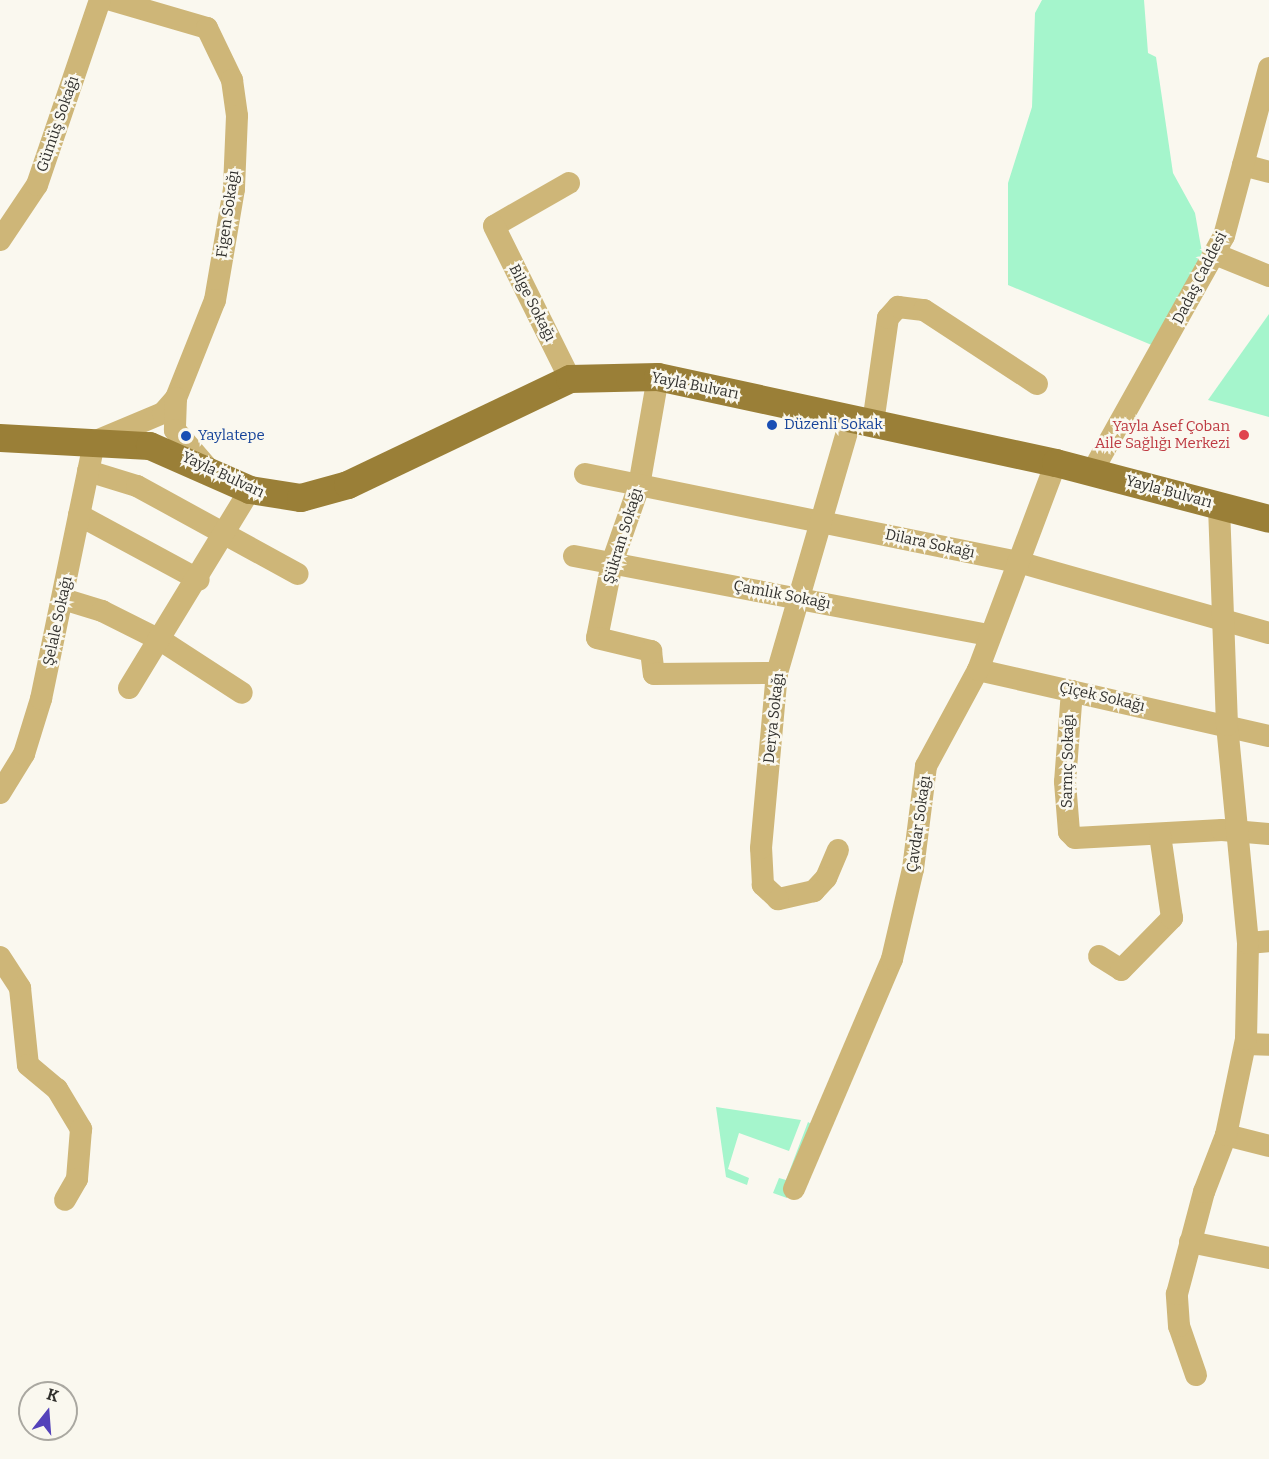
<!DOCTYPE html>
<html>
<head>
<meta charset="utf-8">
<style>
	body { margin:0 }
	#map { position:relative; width:1269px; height:1459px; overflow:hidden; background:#faf8ef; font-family:Bitter,serif }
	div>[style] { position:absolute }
	.green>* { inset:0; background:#a5f5cc }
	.minor>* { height:22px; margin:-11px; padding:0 11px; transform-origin:11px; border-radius:11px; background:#ceb678 }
	.major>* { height:28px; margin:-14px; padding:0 14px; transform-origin:14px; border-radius:14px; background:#9a7f37 }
	.dots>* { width:16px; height:16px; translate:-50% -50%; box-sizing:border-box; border:3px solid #faf8ef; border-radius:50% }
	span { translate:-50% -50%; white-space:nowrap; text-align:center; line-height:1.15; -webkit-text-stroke:5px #faf8ef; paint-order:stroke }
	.street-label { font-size:15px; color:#31302d }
	.transit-label { font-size:15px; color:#164399 }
	.left { translate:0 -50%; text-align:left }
	.health-label { font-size:15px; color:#be3a42 }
	.right { translate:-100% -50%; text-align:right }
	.north { position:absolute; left:18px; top:1381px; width:60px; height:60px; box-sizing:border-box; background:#faf8ef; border:2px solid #aaa8a1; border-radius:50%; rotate:17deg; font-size:16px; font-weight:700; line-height:24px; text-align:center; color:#31302d }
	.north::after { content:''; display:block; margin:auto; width:21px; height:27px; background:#5442ba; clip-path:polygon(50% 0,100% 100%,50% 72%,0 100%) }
</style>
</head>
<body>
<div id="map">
	<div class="green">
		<i style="clip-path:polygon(1042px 0,1144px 0,1148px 53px,1156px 57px,1173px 173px,1195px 213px,1203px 258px,1154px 346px,1008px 285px,1008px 183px,1032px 107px,1035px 13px)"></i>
		<i style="clip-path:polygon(1269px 314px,1269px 417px,1208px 400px)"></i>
		<i style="clip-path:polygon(716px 1107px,801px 1120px,789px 1151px,739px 1133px,728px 1169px,749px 1178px,747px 1185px,726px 1177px)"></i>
		<i style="clip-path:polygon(808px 1122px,813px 1125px,787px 1198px,773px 1193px,779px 1178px,786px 1180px)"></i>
	</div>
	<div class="minor">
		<i style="left:111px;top:0;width:100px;rotate:16.3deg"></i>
		<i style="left:207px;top:28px;width:58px;rotate:64.3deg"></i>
		<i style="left:232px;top:80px;width:36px;rotate:82deg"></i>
		<i style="left:237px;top:116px;width:73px;rotate:92.4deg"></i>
		<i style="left:234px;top:189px;width:113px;rotate:99.7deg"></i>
		<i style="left:215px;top:300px;width:105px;rotate:111.7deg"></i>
		<i style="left:1243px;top:165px;width:27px;rotate:15deg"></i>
		<i style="left:569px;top:183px;width:86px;rotate:150.2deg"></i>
		<i style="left:494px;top:226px;width:171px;rotate:63.6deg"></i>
		<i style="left:0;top:240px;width:66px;rotate:-56.1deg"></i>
		<i style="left:37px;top:185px;width:195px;rotate:-71.2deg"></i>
		<i style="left:1215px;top:254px;width:58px;rotate:22.2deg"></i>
		<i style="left:658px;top:377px;width:111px;rotate:99.9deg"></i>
		<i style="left:639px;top:486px;width:82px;rotate:109.3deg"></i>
		<i style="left:612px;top:563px;width:76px;rotate:101.3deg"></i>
		<i style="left:597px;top:638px;width:56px;rotate:13.5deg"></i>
		<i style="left:651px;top:651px;width:23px;rotate:83deg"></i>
		<i style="left:654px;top:674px;width:123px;rotate:-0.5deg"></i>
		<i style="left:873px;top:423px;width:106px;rotate:-81.9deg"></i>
		<i style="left:888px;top:318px;width:15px;rotate:-48deg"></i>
		<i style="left:898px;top:307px;width:26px;rotate:7deg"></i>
		<i style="left:924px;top:310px;width:135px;rotate:33.2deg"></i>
		<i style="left:88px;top:471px;width:51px;rotate:17deg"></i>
		<i style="left:137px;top:486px;width:183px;rotate:28.7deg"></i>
		<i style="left:1092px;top:472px;width:270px;rotate:-60.8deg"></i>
		<i style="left:1224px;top:236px;width:174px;rotate:-75deg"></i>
		<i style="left:585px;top:474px;width:442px;rotate:11.5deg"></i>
		<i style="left:1018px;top:562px;width:261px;rotate:15.8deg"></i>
		<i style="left:79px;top:515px;width:136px;rotate:28.4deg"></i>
		<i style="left:574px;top:556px;width:423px;rotate:10.8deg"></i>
		<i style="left:63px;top:599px;width:41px;rotate:17.1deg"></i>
		<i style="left:102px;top:611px;width:67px;rotate:26.6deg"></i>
		<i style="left:162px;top:641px;width:95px;rotate:33deg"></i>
		<i style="left:978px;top:670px;width:298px;rotate:12.8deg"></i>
		<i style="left:129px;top:688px;width:232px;rotate:-58.6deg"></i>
		<i style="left:1072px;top:691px;width:91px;rotate:94.4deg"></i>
		<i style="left:1065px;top:782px;width:50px;rotate:85.4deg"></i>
		<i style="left:1069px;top:832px;width:8px;rotate:45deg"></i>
		<i style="left:1075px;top:838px;width:147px;rotate:-3.1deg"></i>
		<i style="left:1222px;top:830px;width:47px;rotate:4.9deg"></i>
		<i style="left:0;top:793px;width:46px;rotate:-58.4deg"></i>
		<i style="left:24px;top:754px;width:58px;rotate:-72.8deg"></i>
		<i style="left:41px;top:699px;width:262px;rotate:-78.3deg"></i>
		<i style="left:94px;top:442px;width:75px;rotate:-22.8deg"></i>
		<i style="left:163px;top:413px;width:20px;rotate:-49deg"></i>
		<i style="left:176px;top:398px;width:32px;rotate:92deg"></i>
		<i style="left:175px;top:430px;width:48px;rotate:49.3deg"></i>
		<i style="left:838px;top:850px;width:30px;rotate:113deg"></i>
		<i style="left:826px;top:878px;width:18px;rotate:133deg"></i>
		<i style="left:814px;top:891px;width:37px;rotate:167deg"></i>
		<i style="left:778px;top:899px;width:21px;rotate:-137deg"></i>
		<i style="left:763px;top:885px;width:37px;rotate:-93deg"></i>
		<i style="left:761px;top:848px;width:176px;rotate:-84.8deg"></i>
		<i style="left:777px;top:673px;width:266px;rotate:-73.8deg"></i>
		<i style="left:1248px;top:943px;width:21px;rotate:-5deg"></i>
		<i style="left:1099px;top:956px;width:26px;rotate:32deg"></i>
		<i style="left:1121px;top:970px;width:73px;rotate:-45.6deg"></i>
		<i style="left:1172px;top:918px;width:84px;rotate:-98.2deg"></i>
		<i style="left:0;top:957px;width:37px;rotate:57deg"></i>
		<i style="left:20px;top:988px;width:77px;rotate:84.1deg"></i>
		<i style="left:28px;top:1065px;width:38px;rotate:40deg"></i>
		<i style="left:57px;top:1089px;width:47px;rotate:59deg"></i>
		<i style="left:81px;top:1129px;width:50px;rotate:94.6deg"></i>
		<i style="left:77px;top:1179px;width:24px;rotate:120deg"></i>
		<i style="left:1246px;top:1044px;width:23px;rotate:2deg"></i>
		<i style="left:1226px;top:1135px;width:44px;rotate:14.3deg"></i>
		<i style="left:794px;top:1189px;width:250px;rotate:-66.9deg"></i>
		<i style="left:892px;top:959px;width:92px;rotate:-76.9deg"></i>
		<i style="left:913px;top:869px;width:104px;rotate:-82.8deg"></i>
		<i style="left:926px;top:766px;width:109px;rotate:-61.6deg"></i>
		<i style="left:978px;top:670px;width:221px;rotate:-69.4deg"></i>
		<i style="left:1190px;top:1242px;width:81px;rotate:11.4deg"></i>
		<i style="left:1196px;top:1375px;width:52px;rotate:-109.1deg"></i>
		<i style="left:1179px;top:1326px;width:32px;rotate:-94deg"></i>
		<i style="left:1177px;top:1294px;width:106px;rotate:-75.2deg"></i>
		<i style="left:1204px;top:1192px;width:61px;rotate:-68.9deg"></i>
		<i style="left:1226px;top:1135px;width:98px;rotate:-78.2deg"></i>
		<i style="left:1246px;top:1039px;width:96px;rotate:-88.8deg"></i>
		<i style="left:1248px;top:943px;width:219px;rotate:-95.5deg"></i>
		<i style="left:1227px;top:725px;width:220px;rotate:-92.1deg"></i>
	</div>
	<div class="major">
		<i style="left:0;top:438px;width:150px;rotate:3.1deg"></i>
		<i style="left:150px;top:446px;width:109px;rotate:23.7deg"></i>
		<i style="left:250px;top:490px;width:52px;rotate:8.9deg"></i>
		<i style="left:301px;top:498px;width:49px;rotate:-15.5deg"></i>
		<i style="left:348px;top:485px;width:246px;rotate:-25.5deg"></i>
		<i style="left:570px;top:379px;width:88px;rotate:-1.3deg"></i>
		<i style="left:658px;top:377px;width:407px;rotate:12.2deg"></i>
		<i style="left:1056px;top:463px;width:220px;rotate:14.7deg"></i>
	</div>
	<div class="dots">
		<i style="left:772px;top:425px;background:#1a4fb4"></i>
		<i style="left:1244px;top:435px;background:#e0444e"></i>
		<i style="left:186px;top:436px;background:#1a4fb4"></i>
	</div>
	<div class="street-label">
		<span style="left:58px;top:124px;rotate:-71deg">Gümüş Sokağı</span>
		<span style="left:228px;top:214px;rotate:-82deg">Figen Sokağı</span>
		<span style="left:1200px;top:278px;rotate:-63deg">Dadaş Caddesi</span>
		<span style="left:532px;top:303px;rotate:63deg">Bilge Sokağı</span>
		<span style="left:695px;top:386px;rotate:11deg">Yayla Bulvarı</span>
		<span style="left:223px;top:475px;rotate:25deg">Yayla Bulvarı</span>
		<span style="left:1169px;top:492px;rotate:15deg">Yayla Bulvarı</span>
		<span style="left:623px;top:536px;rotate:-73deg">Şükran Sokağı</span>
		<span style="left:930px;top:544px;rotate:12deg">Dilara Sokağı</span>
		<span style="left:782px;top:595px;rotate:11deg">Çamlık Sokağı</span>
		<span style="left:58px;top:621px;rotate:-78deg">Şelale Sokağı</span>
		<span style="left:1102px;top:697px;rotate:13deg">Çiçek Sokağı</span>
		<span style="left:774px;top:718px;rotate:-84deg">Derya Sokağı</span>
		<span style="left:1068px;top:761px;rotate:-89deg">Sarnıç Sokağı</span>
		<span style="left:919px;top:824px;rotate:-82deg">Çavdar Sokağı</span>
	</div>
	<div class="transit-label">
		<span class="left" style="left:784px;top:425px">Düzenli Sokak</span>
		<span class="left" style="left:198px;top:436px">Yaylatepe</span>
	</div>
	<div class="health-label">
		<span class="right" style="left:1230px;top:435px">Yayla Asef Çoban<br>Aile Sağlığı Merkezi</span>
	</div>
	<div class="north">K</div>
</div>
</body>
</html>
